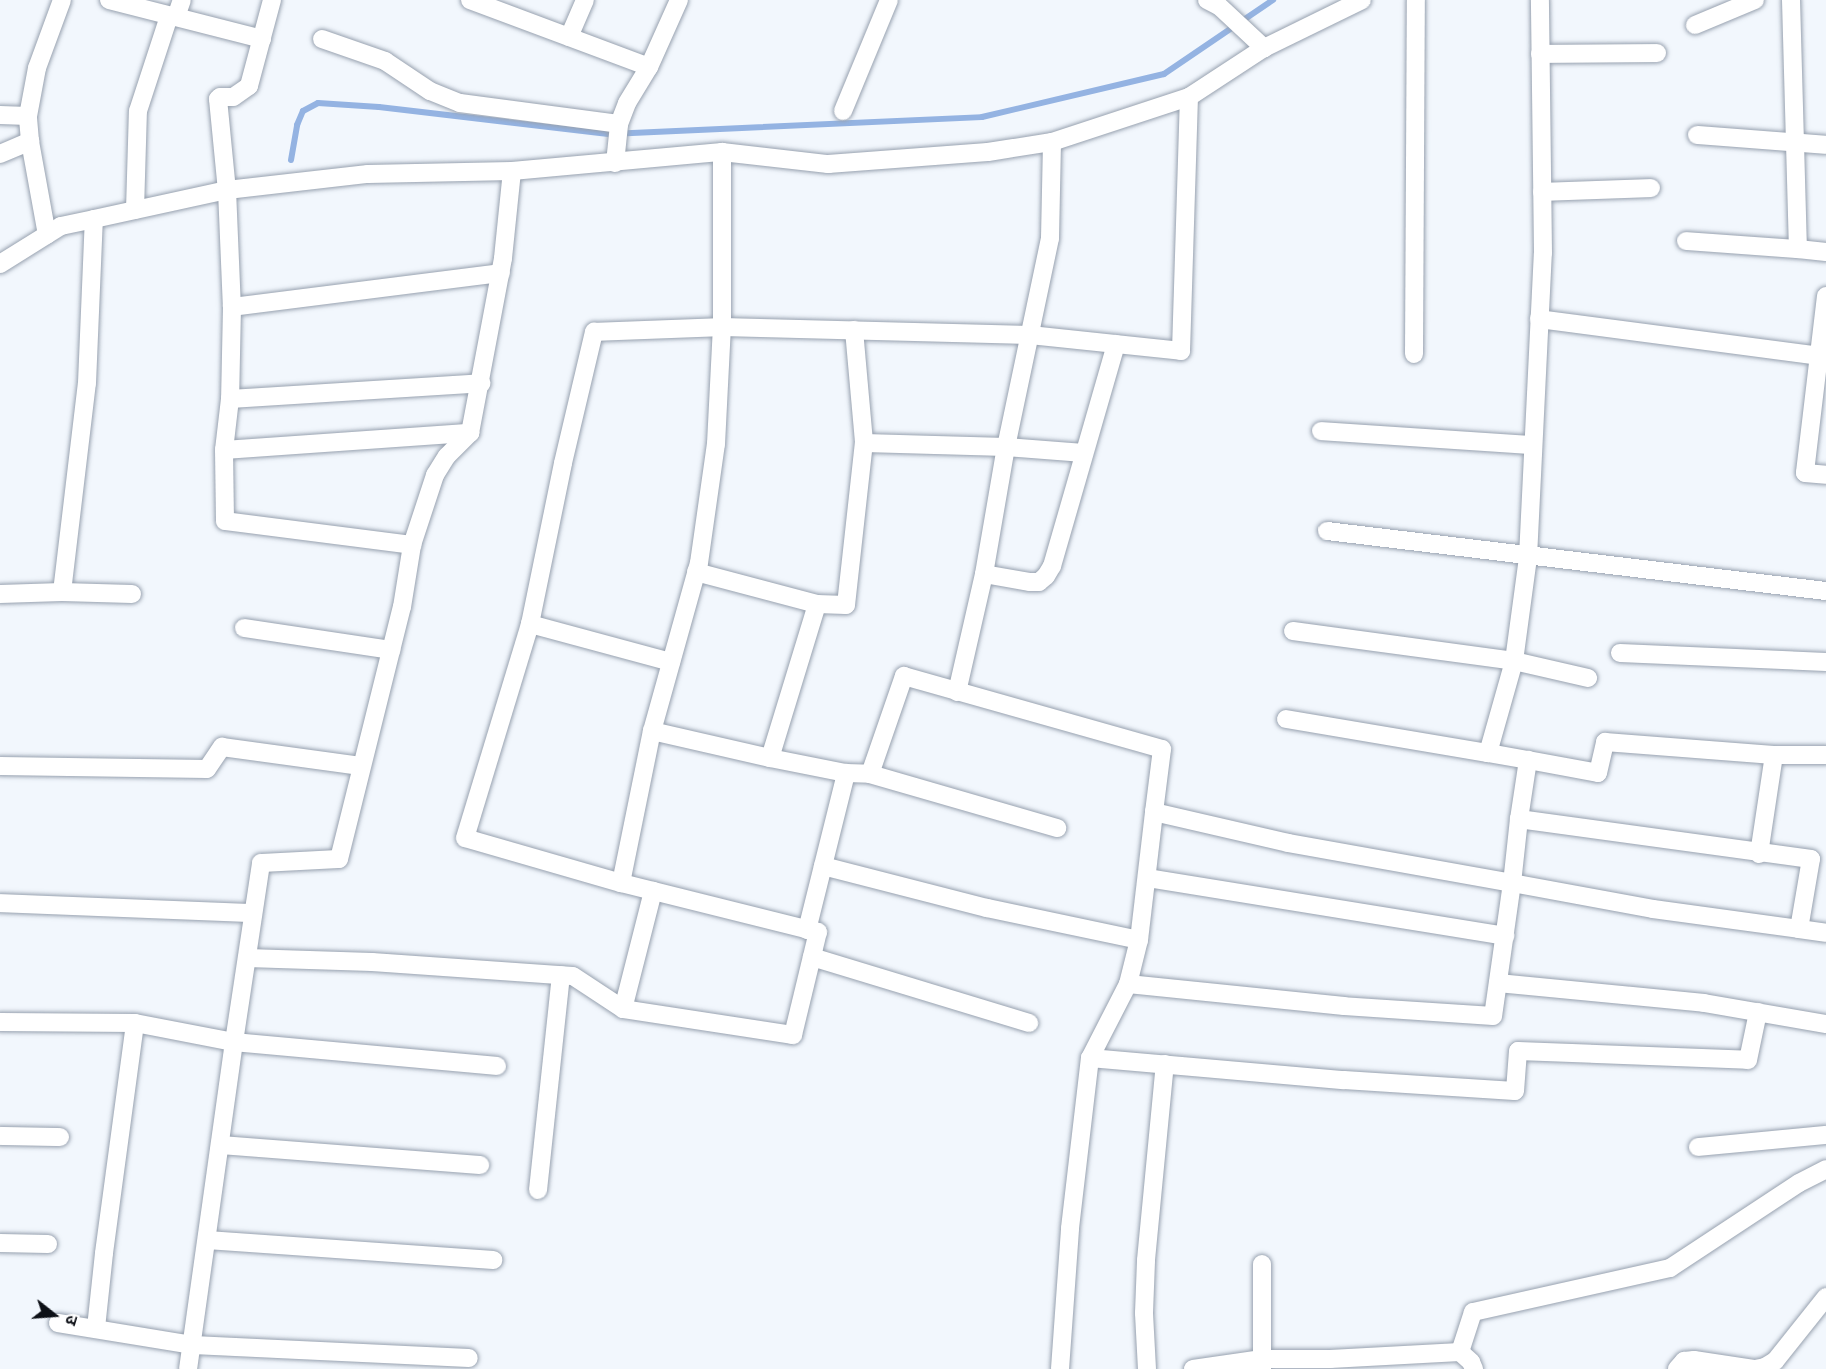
<!DOCTYPE html>
<html>
<head>
<meta charset="utf-8">
<style>
	body { margin:0 }
	#map { position:relative; width:1826px; height:1369px; overflow:hidden; background:#f2f7fd; font-family:Jost,"Noto Sans Devanagari",sans-serif }
	div>[style] { position:absolute }
	.stream>* { height:6px; margin:-3px; padding:0 3px; transform-origin:3px; border-radius:3px; background:#94b3e2 }
	.roads { filter:drop-shadow(0 0 2px #97a1af) drop-shadow(0 0 2px #97a1af) }
	.minor>* { height:18px; margin:-9px; padding:0 9px; transform-origin:9px; border-radius:9px; background:#fff }
	span { translate:-50% -50%; white-space:nowrap; text-align:center; line-height:1.15; -webkit-text-stroke:6px #fff; paint-order:stroke }
	.north { position:absolute; left:24px; top:1285px; width:60px; height:60px; -webkit-text-stroke:4px #fff; paint-order:stroke; rotate:107deg; font-size:16px; font-weight:700; line-height:24px; text-align:center; color:#0d1016 }
	.north::after { content:''; display:block; margin:auto; width:21px; height:27px; background:#0d1016; clip-path:polygon(50% 0,100% 100%,50% 72%,0 100%) }
</style>
</head>
<body>
<div id="map">
	<div class="stream">
		<i style="left:291px;top:160px;width:36px;rotate:-80deg"></i>
		<i style="left:297px;top:125px;width:15px;rotate:-67deg"></i>
		<i style="left:303px;top:111px;width:17px;rotate:-28deg"></i>
		<i style="left:318px;top:103px;width:61px;rotate:3.8deg"></i>
		<i style="left:379px;top:107px;width:233px;rotate:6.7deg"></i>
		<i style="left:610px;top:134px;width:372px;rotate:-2.6deg"></i>
		<i style="left:982px;top:117px;width:187px;rotate:-13.3deg"></i>
		<i style="left:1164px;top:74px;width:132px;rotate:-34.2deg"></i>
	</div>
	<div class="roads">
		<div class="minor">
			<i style="left:109px;top:0;width:158px;rotate:14.3deg"></i>
			<i style="left:272px;top:0;width:89px;rotate:105deg"></i>
			<i style="left:249px;top:86px;width:19px;rotate:145deg"></i>
			<i style="left:233px;top:97px;width:13px;rotate:180deg"></i>
			<i style="left:220px;top:97px;width:3px;rotate:135deg"></i>
			<i style="left:218px;top:99px;width:91px;rotate:84.4deg"></i>
			<i style="left:227px;top:190px;width:117px;rotate:87.6deg"></i>
			<i style="left:232px;top:307px;width:92px;rotate:91.2deg"></i>
			<i style="left:230px;top:399px;width:51px;rotate:96.7deg"></i>
			<i style="left:224px;top:450px;width:247px;rotate:-4deg"></i>
			<i style="left:470px;top:0;width:191px;rotate:20.5deg"></i>
			<i style="left:1207px;top:0;width:13px;rotate:27deg"></i>
			<i style="left:1219px;top:6px;width:62px;rotate:43deg"></i>
			<i style="left:1791px;top:0;width:249px;rotate:88.4deg"></i>
			<i style="left:1798px;top:249px;width:28px;rotate:6deg"></i>
			<i style="left:176px;top:17px;width:18px;rotate:-71deg"></i>
			<i style="left:1695px;top:25px;width:65px;rotate:-22.6deg"></i>
			<i style="left:569px;top:37px;width:40px;rotate:-66.6deg"></i>
			<i style="left:322px;top:39px;width:67px;rotate:19.2deg"></i>
			<i style="left:385px;top:61px;width:54px;rotate:33.7deg"></i>
			<i style="left:430px;top:91px;width:32px;rotate:22deg"></i>
			<i style="left:460px;top:103px;width:160px;rotate:7.5deg"></i>
			<i style="left:1540px;top:54px;width:117px;rotate:-0.5deg"></i>
			<i style="left:843px;top:111px;width:120px;rotate:-67.5deg"></i>
			<i style="left:0;top:115px;width:28px;rotate:2deg"></i>
			<i style="left:1697px;top:135px;width:129px;rotate:4.4deg"></i>
			<i style="left:0;top:154px;width:33px;rotate:-23deg"></i>
			<i style="left:615px;top:163px;width:39px;rotate:-84deg"></i>
			<i style="left:619px;top:124px;width:22px;rotate:-69deg"></i>
			<i style="left:627px;top:103px;width:42px;rotate:-58.6deg"></i>
			<i style="left:649px;top:67px;width:73px;rotate:-65.9deg"></i>
			<i style="left:1542px;top:192px;width:109px;rotate:-2.1deg"></i>
			<i style="left:135px;top:210px;width:99px;rotate:-88.3deg"></i>
			<i style="left:138px;top:111px;width:100px;rotate:-71.9deg"></i>
			<i style="left:47px;top:235px;width:96px;rotate:-100.3deg"></i>
			<i style="left:30px;top:141px;width:25px;rotate:-95deg"></i>
			<i style="left:28px;top:116px;width:49px;rotate:-79.4deg"></i>
			<i style="left:37px;top:68px;width:72px;rotate:-69.8deg"></i>
			<i style="left:1686px;top:241px;width:112px;rotate:4.1deg"></i>
			<i style="left:0;top:264px;width:72px;rotate:-31.9deg"></i>
			<i style="left:61px;top:226px;width:34px;rotate:-12deg"></i>
			<i style="left:1826px;top:296px;width:178px;rotate:96.8deg"></i>
			<i style="left:1805px;top:473px;width:21px;rotate:5deg"></i>
			<i style="left:232px;top:307px;width:271px;rotate:-7.2deg"></i>
			<i style="left:1539px;top:319px;width:290px;rotate:7.5deg"></i>
			<i style="left:854px;top:330px;width:113px;rotate:84.9deg"></i>
			<i style="left:1414px;top:354px;width:354px;rotate:-89.7deg"></i>
			<i style="left:230px;top:399px;width:252px;rotate:-3.6deg"></i>
			<i style="left:1321px;top:431px;width:212px;rotate:3.8deg"></i>
			<i style="left:224px;top:450px;width:71px;rotate:89.2deg"></i>
			<i style="left:225px;top:521px;width:189px;rotate:7.3deg"></i>
			<i style="left:1327px;top:531px;width:503px;rotate:6.86deg"></i>
			<i style="left:696px;top:572px;width:125px;rotate:14.8deg"></i>
			<i style="left:984px;top:574px;width:47px;rotate:9.9deg"></i>
			<i style="left:1030px;top:582px;width:9px"></i>
			<i style="left:1039px;top:582px;width:9px;rotate:-41deg"></i>
			<i style="left:1046px;top:576px;width:12px;rotate:-59deg"></i>
			<i style="left:1052px;top:566px;width:231px;rotate:-73.9deg"></i>
			<i style="left:62px;top:592px;width:70px;rotate:1.6deg"></i>
			<i style="left:0;top:594px;width:62px;rotate:-1.8deg"></i>
			<i style="left:62px;top:592px;width:210px;rotate:-83.2deg"></i>
			<i style="left:87px;top:383px;width:164px;rotate:-87.6deg"></i>
			<i style="left:94px;top:219px;width:136px;rotate:-12.3deg"></i>
			<i style="left:227px;top:190px;width:142px;rotate:-6.5deg"></i>
			<i style="left:368px;top:174px;width:144px;rotate:-1.2deg"></i>
			<i style="left:512px;top:171px;width:211px;rotate:-5.2deg"></i>
			<i style="left:722px;top:152px;width:107px;rotate:6.5deg"></i>
			<i style="left:828px;top:164px;width:160px;rotate:-4.3deg"></i>
			<i style="left:988px;top:152px;width:65px;rotate:-8.9deg"></i>
			<i style="left:1052px;top:142px;width:144px;rotate:-18.2deg"></i>
			<i style="left:1189px;top:97px;width:90px;rotate:-33.2deg"></i>
			<i style="left:1264px;top:48px;width:109px;rotate:-26.1deg"></i>
			<i style="left:530px;top:624px;width:146px;rotate:15.1deg"></i>
			<i style="left:244px;top:628px;width:149px;rotate:8.5deg"></i>
			<i style="left:1293px;top:631px;width:223px;rotate:7.7deg"></i>
			<i style="left:1514px;top:661px;width:76px;rotate:12.9deg"></i>
			<i style="left:1620px;top:653px;width:206px;rotate:2.5deg"></i>
			<i style="left:957px;top:692px;width:121px;rotate:-77.1deg"></i>
			<i style="left:984px;top:574px;width:129px;rotate:-80.2deg"></i>
			<i style="left:1006px;top:447px;width:214px;rotate:-78.1deg"></i>
			<i style="left:1050px;top:238px;width:96px;rotate:-88.8deg"></i>
			<i style="left:1286px;top:719px;width:205px;rotate:9.6deg"></i>
			<i style="left:652px;top:731px;width:174px;rotate:-74.4deg"></i>
			<i style="left:699px;top:563px;width:120px;rotate:-81.9deg"></i>
			<i style="left:716px;top:444px;width:117px;rotate:-87.1deg"></i>
			<i style="left:722px;top:327px;width:308px;rotate:1.5deg"></i>
			<i style="left:1030px;top:335px;width:152px;rotate:6deg"></i>
			<i style="left:1181px;top:351px;width:254px;rotate:-88.2deg"></i>
			<i style="left:770px;top:758px;width:77px;rotate:11.2deg"></i>
			<i style="left:1528px;top:760px;width:71px;rotate:10.5deg"></i>
			<i style="left:1598px;top:773px;width:32px;rotate:-77deg"></i>
			<i style="left:1605px;top:742px;width:169px;rotate:4.4deg"></i>
			<i style="left:0;top:766px;width:207px;rotate:0.8deg"></i>
			<i style="left:207px;top:769px;width:27px;rotate:-56deg"></i>
			<i style="left:222px;top:747px;width:140px;rotate:7.8deg"></i>
			<i style="left:870px;top:774px;width:195px;rotate:16.1deg"></i>
			<i style="left:1519px;top:819px;width:60px;rotate:-81.3deg"></i>
			<i style="left:1528px;top:760px;width:41px;rotate:-170.1deg"></i>
			<i style="left:1488px;top:753px;width:96px;rotate:-74.2deg"></i>
			<i style="left:1514px;top:661px;width:105px;rotate:-82.3deg"></i>
			<i style="left:1528px;top:557px;width:304px;rotate:-87.2deg"></i>
			<i style="left:1543px;top:253px;width:253px;rotate:-90.7deg"></i>
			<i style="left:1759px;top:854px;width:100px;rotate:-81.4deg"></i>
			<i style="left:1774px;top:755px;width:52px"></i>
			<i style="left:823px;top:866px;width:169px;rotate:14.4deg"></i>
			<i style="left:987px;top:908px;width:155px;rotate:11.9deg"></i>
			<i style="left:1139px;top:940px;width:129px;rotate:-83.3deg"></i>
			<i style="left:1148px;top:878px;width:362px;rotate:9.2deg"></i>
			<i style="left:621px;top:883px;width:155px;rotate:-78.5deg"></i>
			<i style="left:652px;top:731px;width:121px;rotate:12.9deg"></i>
			<i style="left:770px;top:758px;width:161px;rotate:-73deg"></i>
			<i style="left:817px;top:604px;width:29px;rotate:2deg"></i>
			<i style="left:846px;top:605px;width:163px;rotate:-83.7deg"></i>
			<i style="left:864px;top:443px;width:142px;rotate:1.6deg"></i>
			<i style="left:1006px;top:447px;width:78px;rotate:4.4deg"></i>
			<i style="left:0;top:903px;width:253px;rotate:2.3deg"></i>
			<i style="left:1799px;top:929px;width:71px;rotate:-80.3deg"></i>
			<i style="left:1811px;top:859px;width:295px;rotate:-172.2deg"></i>
			<i style="left:1519px;top:819px;width:64px;rotate:96.2deg"></i>
			<i style="left:1512px;top:883px;width:143px;rotate:10.4deg"></i>
			<i style="left:1653px;top:909px;width:147px;rotate:7.8deg"></i>
			<i style="left:1799px;top:929px;width:27px;rotate:8deg"></i>
			<i style="left:807px;top:930px;width:162px;rotate:-76deg"></i>
			<i style="left:846px;top:773px;width:24px;rotate:2deg"></i>
			<i style="left:870px;top:774px;width:104px;rotate:-70.9deg"></i>
			<i style="left:904px;top:676px;width:268px;rotate:15.8deg"></i>
			<i style="left:1162px;top:749px;width:64px;rotate:97.2deg"></i>
			<i style="left:1154px;top:812px;width:138px;rotate:13deg"></i>
			<i style="left:1288px;top:843px;width:228px;rotate:10.1deg"></i>
			<i style="left:1512px;top:883px;width:134px;rotate:98.1deg"></i>
			<i style="left:1493px;top:1016px;width:149px;rotate:-176.2deg"></i>
			<i style="left:1344px;top:1006px;width:217px;rotate:-174.2deg"></i>
			<i style="left:812px;top:957px;width:227px;rotate:16.9deg"></i>
			<i style="left:247px;top:958px;width:125px;rotate:1.8deg"></i>
			<i style="left:372px;top:962px;width:201px;rotate:4deg"></i>
			<i style="left:573px;top:976px;width:60px;rotate:33.4deg"></i>
			<i style="left:623px;top:1009px;width:122px;rotate:-75.7deg"></i>
			<i style="left:1498px;top:983px;width:207px;rotate:5.5deg"></i>
			<i style="left:1704px;top:1003px;width:124px;rotate:9.8deg"></i>
			<i style="left:623px;top:1009px;width:172px;rotate:8.7deg"></i>
			<i style="left:793px;top:1035px;width:106px;rotate:-76.4deg"></i>
			<i style="left:818px;top:932px;width:203px;rotate:-166deg"></i>
			<i style="left:621px;top:883px;width:162px;rotate:-163.9deg"></i>
			<i style="left:465px;top:838px;width:224px;rotate:-73.1deg"></i>
			<i style="left:530px;top:624px;width:164px;rotate:-78.4deg"></i>
			<i style="left:563px;top:463px;width:135px;rotate:-76.7deg"></i>
			<i style="left:594px;top:332px;width:128px;rotate:-2.2deg"></i>
			<i style="left:722px;top:327px;width:175px;rotate:-90deg"></i>
			<i style="left:0;top:1022px;width:135px;rotate:0.4deg"></i>
			<i style="left:135px;top:1023px;width:101px;rotate:10.9deg"></i>
			<i style="left:234px;top:1042px;width:330px;rotate:98deg"></i>
			<i style="left:1090px;top:1058px;width:255px;rotate:5deg"></i>
			<i style="left:1344px;top:1080px;width:171px;rotate:3.7deg"></i>
			<i style="left:1515px;top:1091px;width:40px;rotate:-85.7deg"></i>
			<i style="left:1518px;top:1051px;width:230px;rotate:2.2deg"></i>
			<i style="left:1748px;top:1060px;width:49px;rotate:-78.2deg"></i>
			<i style="left:497px;top:1066px;width:264px;rotate:-174.8deg"></i>
			<i style="left:234px;top:1042px;width:181px;rotate:-81.4deg"></i>
			<i style="left:261px;top:863px;width:78px;rotate:-2.9deg"></i>
			<i style="left:339px;top:859px;width:260px;rotate:-76deg"></i>
			<i style="left:402px;top:607px;width:63px;rotate:-80.8deg"></i>
			<i style="left:412px;top:545px;width:74px;rotate:-71.8deg"></i>
			<i style="left:435px;top:475px;width:22px;rotate:-58deg"></i>
			<i style="left:447px;top:456px;width:33px;rotate:-45deg"></i>
			<i style="left:470px;top:433px;width:178px;rotate:-79.3deg"></i>
			<i style="left:503px;top:258px;width:87px;rotate:-84.1deg"></i>
			<i style="left:0;top:1136px;width:60px;rotate:1deg"></i>
			<i style="left:220px;top:1145px;width:261px;rotate:4.4deg"></i>
			<i style="left:1698px;top:1147px;width:129px;rotate:-5.4deg"></i>
			<i style="left:538px;top:1190px;width:216px;rotate:-83.9deg"></i>
			<i style="left:207px;top:1240px;width:287px;rotate:4deg"></i>
			<i style="left:0;top:1243px;width:48px;rotate:1.2deg"></i>
			<i style="left:58px;top:1323px;width:137px;rotate:9.3deg"></i>
			<i style="left:193px;top:1345px;width:276px;rotate:2.7deg"></i>
			<i style="left:96px;top:1328px;width:75px;rotate:-83.9deg"></i>
			<i style="left:104px;top:1253px;width:232px;rotate:-82.3deg"></i>
			<i style="left:1460px;top:1352px;width:15px;rotate:42deg"></i>
			<i style="left:1471px;top:1362px;width:8px;rotate:67deg"></i>
			<i style="left:1060px;top:1369px;width:141px;rotate:-85.9deg"></i>
			<i style="left:1070px;top:1228px;width:171px;rotate:-83.3deg"></i>
			<i style="left:1090px;top:1058px;width:83px;rotate:-62.8deg"></i>
			<i style="left:1128px;top:984px;width:45px;rotate:-76deg"></i>
			<i style="left:1147px;top:1369px;width:56px;rotate:-93.1deg"></i>
			<i style="left:1144px;top:1313px;width:53px;rotate:-87.8deg"></i>
			<i style="left:1146px;top:1260px;width:197px;rotate:-84.5deg"></i>
			<i style="left:1193px;top:1369px;width:70px;rotate:-8.2deg"></i>
			<i style="left:1262px;top:1359px;width:95px;rotate:-90deg"></i>
			<i style="left:1262px;top:1369px;width:10px;rotate:-90deg"></i>
			<i style="left:1262px;top:1359px;width:68px"></i>
			<i style="left:1330px;top:1359px;width:130px;rotate:-3.1deg"></i>
			<i style="left:1460px;top:1352px;width:42px;rotate:-72deg"></i>
			<i style="left:1473px;top:1312px;width:202px;rotate:-12.6deg"></i>
			<i style="left:1670px;top:1268px;width:154px;rotate:-33.4deg"></i>
			<i style="left:1799px;top:1183px;width:30px;rotate:-27deg"></i>
			<i style="left:1677px;top:1369px;width:11px;rotate:-49deg"></i>
			<i style="left:1684px;top:1361px;width:10px;rotate:-6deg"></i>
			<i style="left:1694px;top:1360px;width:62px;rotate:8.4deg"></i>
			<i style="left:1755px;top:1369px;width:10px;rotate:-11deg"></i>
			<i style="left:1765px;top:1367px;width:12px;rotate:-31deg"></i>
			<i style="left:1775px;top:1361px;width:82px;rotate:-51.4deg"></i>
		</div>
	</div>
	<div class="north">उ</div>
</div>
</body>
</html>
